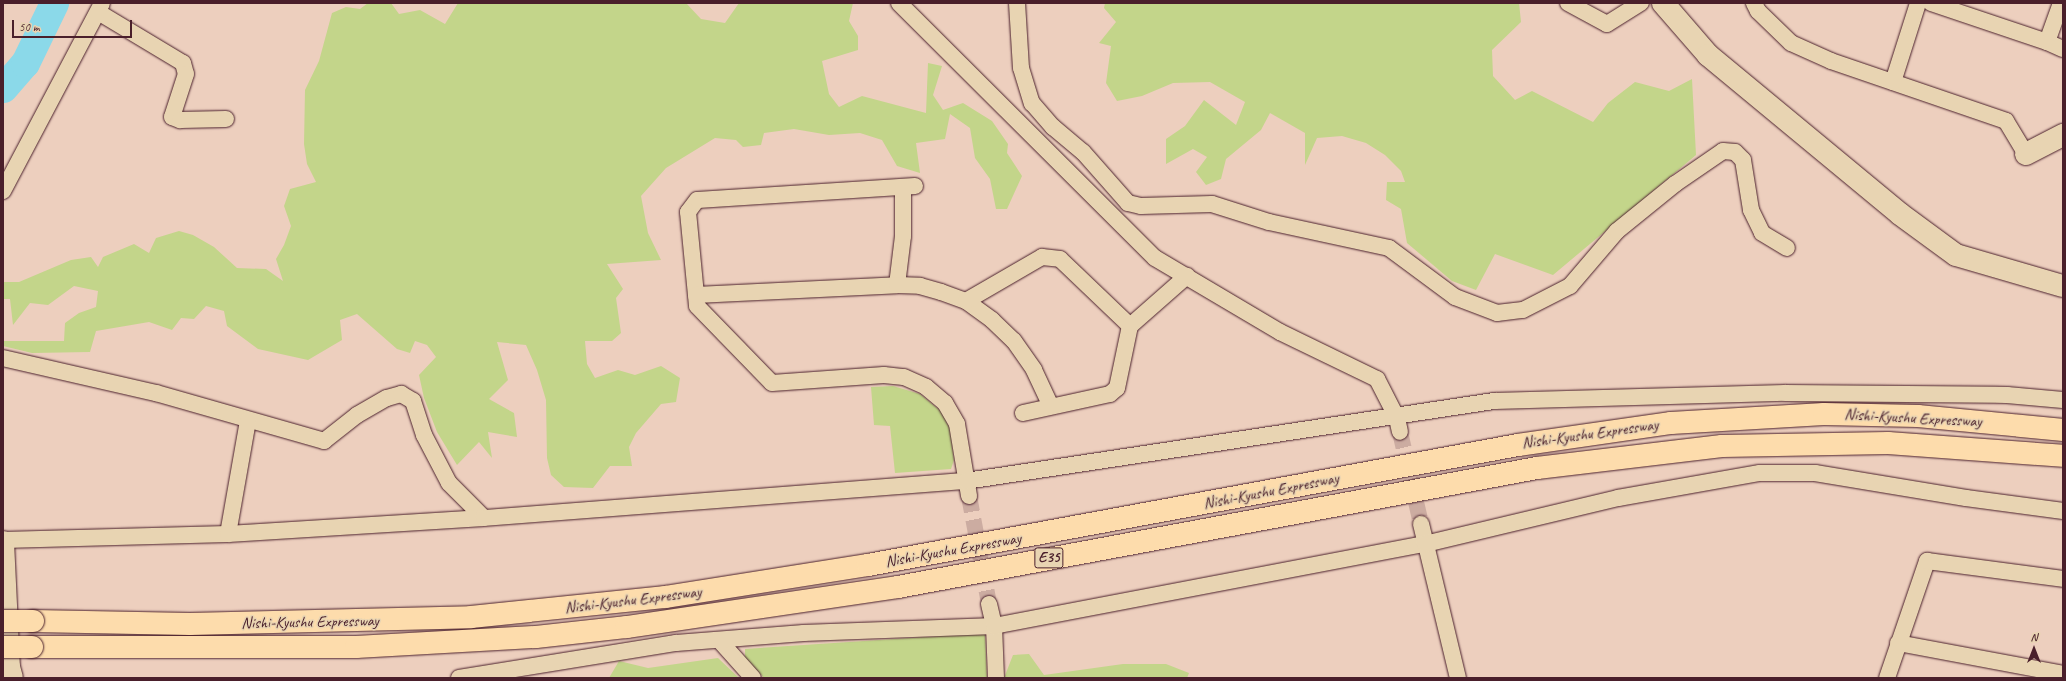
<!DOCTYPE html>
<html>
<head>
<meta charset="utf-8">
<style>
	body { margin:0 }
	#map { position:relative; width:2066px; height:681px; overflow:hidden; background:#edcfbe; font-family:Caveat,sans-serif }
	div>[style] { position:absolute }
	.green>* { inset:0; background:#c3d58a }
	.river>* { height:29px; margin:-14.5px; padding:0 14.5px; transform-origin:14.5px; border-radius:14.5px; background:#8bd9e9 }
	.street-tunnel>* { height:16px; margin-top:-8px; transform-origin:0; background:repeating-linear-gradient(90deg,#ccaca1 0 16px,transparent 0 24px) }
	.roads { filter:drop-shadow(0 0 1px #4a1f2b) drop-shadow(0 0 1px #4a1f2b) }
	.street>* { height:16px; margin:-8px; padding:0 8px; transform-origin:8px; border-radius:8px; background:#e8d4b2 }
	.secondary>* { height:22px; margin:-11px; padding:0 11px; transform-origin:11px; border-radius:11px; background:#e8d4b2 }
	.highway>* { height:22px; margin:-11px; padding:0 11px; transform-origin:11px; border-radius:11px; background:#fddcac }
	.bridges { filter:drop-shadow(0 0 1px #4a1f2b) drop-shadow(0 0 1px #4a1f2b) }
	.highway-bridge>* { height:22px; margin:-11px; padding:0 11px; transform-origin:11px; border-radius:11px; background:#fddcac }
	span { translate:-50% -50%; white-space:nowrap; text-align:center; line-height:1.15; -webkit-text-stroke:3px #e8d4b2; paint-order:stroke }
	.shield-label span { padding:1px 3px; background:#e8d4b2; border:1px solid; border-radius:3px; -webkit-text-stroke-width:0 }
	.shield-label { font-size:15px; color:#4a1f2b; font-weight:700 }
	.street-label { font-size:16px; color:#4a1f2b }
	.frame { position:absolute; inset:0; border:4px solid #4a1f2b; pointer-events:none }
	.north { position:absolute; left:2014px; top:629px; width:40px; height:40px; -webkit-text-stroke:3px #e8d4b2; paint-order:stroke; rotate:0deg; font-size:11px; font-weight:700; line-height:16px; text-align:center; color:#4a1f2b }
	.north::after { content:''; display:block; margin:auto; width:14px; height:18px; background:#4a1f2b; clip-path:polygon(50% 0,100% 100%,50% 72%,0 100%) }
	.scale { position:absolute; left:12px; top:20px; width:120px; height:18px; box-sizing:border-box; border:2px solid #4a1f2b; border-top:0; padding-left:5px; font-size:12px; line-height:14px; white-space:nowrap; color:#4a1f2b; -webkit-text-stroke:3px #e8d4b2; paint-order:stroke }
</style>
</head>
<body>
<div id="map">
	<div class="green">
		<i style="clip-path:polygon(368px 3px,391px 3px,399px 14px,420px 10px,445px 24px,458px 3px,686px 3px,701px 19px,725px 23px,739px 3px,853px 3px,849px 21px,858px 36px,858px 50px,822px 61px,829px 94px,839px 107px,862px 96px,926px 113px,928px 63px,942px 66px,933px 95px,943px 110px,963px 103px,992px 121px,1008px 144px,1007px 153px,1022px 176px,1007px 209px,996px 209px,990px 179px,975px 158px,970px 128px,950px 114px,945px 139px,916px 143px,920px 173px,897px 166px,882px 140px,860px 133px,829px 135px,794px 129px,764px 133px,761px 145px,743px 147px,736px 140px,715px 138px,666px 168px,641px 196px,648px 233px,661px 260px,607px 264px,623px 289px,616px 298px,621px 333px,612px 341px,585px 341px,587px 364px,595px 378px,618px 370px,635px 375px,661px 366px,680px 378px,676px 402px,661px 404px,636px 433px,629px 447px,632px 466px,610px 466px,593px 488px,564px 487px,551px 475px,547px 458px,546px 400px,537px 370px,526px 345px,497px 342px,508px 380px,489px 399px,514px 413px,517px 437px,488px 432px,492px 458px,479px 442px,457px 465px,437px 432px,424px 398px,419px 375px,436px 357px,427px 345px,415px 341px,410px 353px,397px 349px,357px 314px,340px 320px,342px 340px,308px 360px,258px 349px,227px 326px,224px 311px,206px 306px,194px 319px,181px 318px,172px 330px,149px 322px,96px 331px,90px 352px,32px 353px,3px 346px,3px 341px,64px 341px,65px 323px,79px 313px,96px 307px,98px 291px,74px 286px,48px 305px,30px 303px,13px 325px,10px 299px,3px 299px,3px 282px,19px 282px,71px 260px,91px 257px,98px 267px,103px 257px,134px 244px,149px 253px,156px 238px,179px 231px,193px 235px,214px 247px,237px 268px,266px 269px,283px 281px,276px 259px,284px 245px,291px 226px,284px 206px,290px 189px,316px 182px,307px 164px,304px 144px,305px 90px,319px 61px,332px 13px,346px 7px,360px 9px)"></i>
		<i style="clip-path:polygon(1105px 3px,1519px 3px,1521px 22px,1492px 50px,1493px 76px,1515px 100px,1532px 91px,1593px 122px,1608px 103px,1635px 82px,1669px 91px,1692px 79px,1696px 155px,1553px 275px,1495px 254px,1476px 290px,1452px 281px,1407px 243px,1401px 209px,1386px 200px,1387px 182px,1405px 182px,1401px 171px,1385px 155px,1366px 143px,1342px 136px,1317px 138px,1305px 165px,1305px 133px,1270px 113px,1261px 130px,1226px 159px,1221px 179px,1206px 185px,1196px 172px,1207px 157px,1193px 149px,1166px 164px,1166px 139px,1185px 126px,1204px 100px,1236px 125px,1245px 102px,1210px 82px,1173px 83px,1142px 96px,1117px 101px,1106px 83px,1111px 46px,1099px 43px,1116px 22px,1104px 8px)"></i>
		<i style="clip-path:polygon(893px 386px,920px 394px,942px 412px,950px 429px,954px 460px,951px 469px,895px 473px,890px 426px,874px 425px,871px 387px)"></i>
		<i style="clip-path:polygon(985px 633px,987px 678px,764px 678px,745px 658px,745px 649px)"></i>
		<i style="clip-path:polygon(1029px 654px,1044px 675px,1123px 664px,1166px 664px,1189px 673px,1187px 678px,1004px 678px,1013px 655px)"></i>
		<i style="clip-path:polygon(718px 658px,739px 678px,609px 678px,619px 661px,648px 668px)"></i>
	</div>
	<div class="river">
		<i style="left:3px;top:88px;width:33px;rotate:-49deg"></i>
		<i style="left:25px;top:63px;width:67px;rotate:-64.2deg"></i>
	</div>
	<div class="street-tunnel">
		<i style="left:1400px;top:432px;width:94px;rotate:77.1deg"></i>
		<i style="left:969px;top:496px;width:110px;rotate:79.5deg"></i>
	</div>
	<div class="roads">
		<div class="street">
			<i style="left:899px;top:3px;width:361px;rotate:44.9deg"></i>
			<i style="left:1155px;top:258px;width:145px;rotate:30.6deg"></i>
			<i style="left:1280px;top:332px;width:108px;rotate:25.9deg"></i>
			<i style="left:1377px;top:379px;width:44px;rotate:62.9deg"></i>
			<i style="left:1397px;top:418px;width:14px;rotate:78deg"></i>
			<i style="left:1017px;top:3px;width:65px;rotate:86.5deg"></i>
			<i style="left:1021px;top:68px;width:37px;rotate:73deg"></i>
			<i style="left:1032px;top:103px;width:32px;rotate:49deg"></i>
			<i style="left:1053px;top:127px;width:39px;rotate:40deg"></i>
			<i style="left:1083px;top:152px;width:68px;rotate:48.6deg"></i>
			<i style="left:1128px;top:203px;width:13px;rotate:13deg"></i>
			<i style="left:1141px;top:206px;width:71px;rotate:-1.6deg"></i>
			<i style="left:1212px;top:204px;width:60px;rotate:17.5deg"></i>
			<i style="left:1269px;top:222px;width:123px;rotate:12.2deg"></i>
			<i style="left:1389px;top:248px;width:82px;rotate:36.6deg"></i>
			<i style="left:1455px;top:297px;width:45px;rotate:20.9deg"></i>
			<i style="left:1497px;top:313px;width:26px;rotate:-7deg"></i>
			<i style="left:1523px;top:310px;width:53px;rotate:-27.1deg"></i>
			<i style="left:1570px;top:286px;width:72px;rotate:-49.5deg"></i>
			<i style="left:1617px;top:231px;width:75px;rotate:-39deg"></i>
			<i style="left:1675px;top:184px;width:58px;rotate:-34.5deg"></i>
			<i style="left:1723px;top:151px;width:12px;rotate:5deg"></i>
			<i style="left:1735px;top:152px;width:11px;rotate:45deg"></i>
			<i style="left:1743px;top:160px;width:51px;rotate:80.9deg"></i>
			<i style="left:1751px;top:210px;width:25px;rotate:64deg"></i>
			<i style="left:1762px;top:233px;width:29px;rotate:31deg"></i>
			<i style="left:1568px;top:3px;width:44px;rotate:28.3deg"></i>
			<i style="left:1607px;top:24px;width:40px;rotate:-32deg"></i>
			<i style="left:1754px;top:3px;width:9px;rotate:63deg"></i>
			<i style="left:1758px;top:11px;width:46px;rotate:44.1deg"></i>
			<i style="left:1791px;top:43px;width:44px;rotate:24.2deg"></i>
			<i style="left:1831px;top:61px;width:185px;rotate:18.9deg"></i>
			<i style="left:2006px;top:121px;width:39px;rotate:59deg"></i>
			<i style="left:1931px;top:3px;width:122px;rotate:18.6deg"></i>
			<i style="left:2047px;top:42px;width:41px;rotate:-70.3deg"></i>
			<i style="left:98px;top:12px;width:99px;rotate:31deg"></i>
			<i style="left:183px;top:63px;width:11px;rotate:75deg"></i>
			<i style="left:186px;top:74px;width:45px;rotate:108deg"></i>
			<i style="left:172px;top:117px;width:9px;rotate:21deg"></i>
			<i style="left:180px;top:120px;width:46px;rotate:-1.2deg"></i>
			<i style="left:2047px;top:42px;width:17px;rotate:24deg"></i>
			<i style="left:1893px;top:82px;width:83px;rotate:-72.4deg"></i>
			<i style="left:915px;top:186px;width:218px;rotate:176.3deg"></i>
			<i style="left:697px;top:200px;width:15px;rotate:127deg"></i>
			<i style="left:688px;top:212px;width:94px;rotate:84.5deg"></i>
			<i style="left:697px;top:306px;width:107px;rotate:45.8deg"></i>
			<i style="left:772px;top:383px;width:112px;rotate:-4.1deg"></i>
			<i style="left:884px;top:375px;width:20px;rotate:6deg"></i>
			<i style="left:904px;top:377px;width:24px;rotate:24deg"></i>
			<i style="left:926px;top:387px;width:25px;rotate:40deg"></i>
			<i style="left:945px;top:403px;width:24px;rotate:60deg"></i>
			<i style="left:957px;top:424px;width:73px;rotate:80.5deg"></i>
			<i style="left:3px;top:191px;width:212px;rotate:-62.2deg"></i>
			<i style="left:897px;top:285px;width:49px;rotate:-83deg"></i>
			<i style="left:903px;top:236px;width:49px;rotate:-90deg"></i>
			<i style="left:696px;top:295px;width:201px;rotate:-2.8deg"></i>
			<i style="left:897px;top:285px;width:23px;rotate:2deg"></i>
			<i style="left:920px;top:286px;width:22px;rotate:16deg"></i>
			<i style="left:941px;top:292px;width:27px;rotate:20deg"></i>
			<i style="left:966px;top:301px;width:32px;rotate:36deg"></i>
			<i style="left:992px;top:320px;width:30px;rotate:44deg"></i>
			<i style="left:1014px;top:341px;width:35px;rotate:55deg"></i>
			<i style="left:1034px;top:370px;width:38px;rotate:65deg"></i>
			<i style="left:966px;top:301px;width:88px;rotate:-30.1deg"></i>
			<i style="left:1042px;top:257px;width:18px;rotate:6deg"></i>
			<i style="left:1060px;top:259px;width:97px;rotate:43.7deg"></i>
			<i style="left:3px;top:358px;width:157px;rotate:12.9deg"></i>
			<i style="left:156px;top:393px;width:175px;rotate:15.9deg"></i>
			<i style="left:324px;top:441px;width:42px;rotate:-38.2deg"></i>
			<i style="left:357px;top:415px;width:34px;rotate:-30deg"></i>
			<i style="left:387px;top:398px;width:15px;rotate:-16deg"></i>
			<i style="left:401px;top:394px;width:14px;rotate:30deg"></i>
			<i style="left:413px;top:401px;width:36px;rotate:72deg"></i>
			<i style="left:424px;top:435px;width:54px;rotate:62.5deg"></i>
			<i style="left:449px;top:483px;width:49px;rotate:45deg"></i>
			<i style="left:1023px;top:413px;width:89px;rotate:-12.3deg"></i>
			<i style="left:1110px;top:394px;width:9px;rotate:-41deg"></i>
			<i style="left:1117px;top:388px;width:63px;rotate:-78.2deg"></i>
			<i style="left:1130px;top:326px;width:76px;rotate:-41.3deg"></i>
			<i style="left:1421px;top:524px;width:158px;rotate:76.5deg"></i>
			<i style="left:228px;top:534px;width:115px;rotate:-80deg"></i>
			<i style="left:3px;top:540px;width:225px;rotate:-1.5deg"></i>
			<i style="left:228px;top:534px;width:256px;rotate:-3.6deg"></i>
			<i style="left:484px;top:518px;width:483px;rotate:-4.4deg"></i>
			<i style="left:966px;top:481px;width:534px;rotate:-8.62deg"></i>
			<i style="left:1494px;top:401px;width:291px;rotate:-1.6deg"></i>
			<i style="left:1785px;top:393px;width:222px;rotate:0.5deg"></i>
			<i style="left:2007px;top:395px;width:56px;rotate:5.1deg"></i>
			<i style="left:989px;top:604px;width:23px;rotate:77deg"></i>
			<i style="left:994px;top:626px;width:52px;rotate:87.8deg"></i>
			<i style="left:719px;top:640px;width:51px;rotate:48.2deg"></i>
			<i style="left:1898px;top:643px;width:168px;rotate:10.6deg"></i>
			<i style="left:459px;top:678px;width:220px;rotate:-9.2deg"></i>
			<i style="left:676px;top:643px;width:128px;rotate:-4.5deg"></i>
			<i style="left:804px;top:633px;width:190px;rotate:-2.1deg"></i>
			<i style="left:994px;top:626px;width:439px;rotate:-10.8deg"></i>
			<i style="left:1425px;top:544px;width:198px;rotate:-13.4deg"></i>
			<i style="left:1618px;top:498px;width:144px;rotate:-10deg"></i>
			<i style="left:1760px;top:473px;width:55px"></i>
			<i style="left:1815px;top:473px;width:153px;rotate:9.4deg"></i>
			<i style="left:1966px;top:498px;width:98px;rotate:7.6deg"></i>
			<i style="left:1887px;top:678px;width:124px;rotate:-71.1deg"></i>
			<i style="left:1927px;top:561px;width:137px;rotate:7.5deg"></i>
		</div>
		<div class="secondary">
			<i style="left:1663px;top:3px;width:69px;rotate:49.1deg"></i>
			<i style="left:1708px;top:55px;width:249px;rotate:39.6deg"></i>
			<i style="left:1900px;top:214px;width:69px;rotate:36.2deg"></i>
			<i style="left:1956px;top:255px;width:111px;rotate:16.2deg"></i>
			<i style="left:2026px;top:154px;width:42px;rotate:-27.2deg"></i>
			<i style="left:3px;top:542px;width:125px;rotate:87.3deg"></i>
			<i style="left:9px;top:667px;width:11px;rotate:75deg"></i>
		</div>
		<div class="highway">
			<i style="left:33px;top:621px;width:157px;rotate:1.1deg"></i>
			<i style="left:190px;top:624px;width:281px;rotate:-1.4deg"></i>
			<i style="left:471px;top:617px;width:196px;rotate:-5.9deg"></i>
			<i style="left:666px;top:597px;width:205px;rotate:-9deg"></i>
			<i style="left:868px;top:565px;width:661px;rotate:-10.46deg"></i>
			<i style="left:1518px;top:445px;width:155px;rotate:-8.2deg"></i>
			<i style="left:1671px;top:423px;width:153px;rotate:-3.4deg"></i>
			<i style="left:1824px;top:414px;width:94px;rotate:1.2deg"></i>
			<i style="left:1918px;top:416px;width:146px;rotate:5.5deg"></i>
			<i style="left:32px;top:647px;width:324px"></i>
			<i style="left:356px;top:647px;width:180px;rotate:-3.2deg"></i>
			<i style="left:536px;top:637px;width:92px;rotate:-6.3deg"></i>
			<i style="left:627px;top:627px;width:274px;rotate:-8.4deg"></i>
			<i style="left:898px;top:587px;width:650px;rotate:-10.55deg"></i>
			<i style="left:1537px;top:468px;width:186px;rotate:-6.8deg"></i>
			<i style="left:1722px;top:446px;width:166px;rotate:-1deg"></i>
			<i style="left:1888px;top:443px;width:175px;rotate:4.2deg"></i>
		</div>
	</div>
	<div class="bridges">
		<div class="highway-bridge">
			<i style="left:3px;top:621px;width:30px"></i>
			<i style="left:3px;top:647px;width:29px"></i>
		</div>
	</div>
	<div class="shield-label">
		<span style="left:1049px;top:558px">E35</span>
	</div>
	<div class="street-label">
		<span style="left:1913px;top:418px;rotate:3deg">Nishi-Kyushu Expressway</span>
		<span style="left:1590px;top:434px;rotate:-8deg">Nishi-Kyushu Expressway</span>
		<span style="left:1271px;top:491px;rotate:-11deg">Nishi-Kyushu Expressway</span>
		<span style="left:953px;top:550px;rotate:-10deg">Nishi-Kyushu Expressway</span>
		<span style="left:633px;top:600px;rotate:-7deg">Nishi-Kyushu Expressway</span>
		<span style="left:310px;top:622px;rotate:-1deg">Nishi-Kyushu Expressway</span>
	</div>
	<div class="frame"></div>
	<div class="north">N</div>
	<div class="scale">50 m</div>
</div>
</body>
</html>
